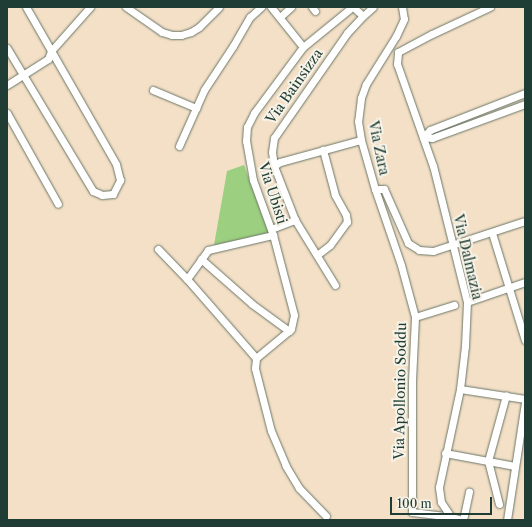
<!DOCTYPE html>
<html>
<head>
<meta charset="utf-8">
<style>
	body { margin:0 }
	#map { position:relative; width:532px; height:527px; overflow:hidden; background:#f4e0c7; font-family:"Libre Caslon Text",serif }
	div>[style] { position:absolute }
	.green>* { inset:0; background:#9ccf7f }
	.roads { filter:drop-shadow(0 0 1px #6a7667) drop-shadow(0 0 1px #6a7667) }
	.street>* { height:7px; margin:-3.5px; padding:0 3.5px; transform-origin:3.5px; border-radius:3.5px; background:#fff }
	span { translate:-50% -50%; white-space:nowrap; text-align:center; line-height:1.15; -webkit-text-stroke:4px #f7f3e8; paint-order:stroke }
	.street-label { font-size:14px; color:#1f3d34 }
	.frame { position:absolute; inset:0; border:8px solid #1f3d34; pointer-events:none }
	.scale { position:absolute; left:390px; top:497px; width:102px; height:18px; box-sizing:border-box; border:2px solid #1f3d34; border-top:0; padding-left:5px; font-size:12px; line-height:14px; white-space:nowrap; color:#1f3d34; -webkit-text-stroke:3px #f7f3e8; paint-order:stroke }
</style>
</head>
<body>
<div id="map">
	<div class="green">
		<i style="clip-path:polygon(244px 165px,269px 234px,214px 245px,227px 171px)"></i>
	</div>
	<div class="roads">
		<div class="street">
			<i style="left:126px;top:7px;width:44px;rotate:34.8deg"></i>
			<i style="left:162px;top:32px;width:10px;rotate:17deg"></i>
			<i style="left:172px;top:35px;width:9px"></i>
			<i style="left:181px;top:35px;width:10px;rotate:-17deg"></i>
			<i style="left:191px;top:32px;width:9px;rotate:-32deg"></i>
			<i style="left:199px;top:27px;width:28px;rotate:-45deg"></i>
			<i style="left:271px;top:7px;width:51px;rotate:51.3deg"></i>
			<i style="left:312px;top:7px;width:5px;rotate:53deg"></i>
			<i style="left:353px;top:7px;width:13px;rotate:42deg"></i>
			<i style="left:363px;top:16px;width:13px;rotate:-42deg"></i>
			<i style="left:402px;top:7px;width:12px;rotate:81deg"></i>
			<i style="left:404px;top:19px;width:19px;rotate:115deg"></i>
			<i style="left:396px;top:36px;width:57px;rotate:122deg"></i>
			<i style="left:366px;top:84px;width:15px;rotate:110deg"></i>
			<i style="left:361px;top:98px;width:23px;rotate:97deg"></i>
			<i style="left:358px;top:121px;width:19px;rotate:81deg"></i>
			<i style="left:361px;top:140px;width:51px;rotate:74.1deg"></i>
			<i style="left:375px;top:189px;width:80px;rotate:71.1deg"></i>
			<i style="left:401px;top:265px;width:54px;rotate:74.9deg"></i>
			<i style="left:415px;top:317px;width:64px;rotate:92.7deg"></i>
			<i style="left:412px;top:381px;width:131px;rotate:90deg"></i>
			<i style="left:412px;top:512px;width:39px;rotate:7deg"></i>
			<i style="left:451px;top:517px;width:11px;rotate:15deg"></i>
			<i style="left:280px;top:17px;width:15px;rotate:-42deg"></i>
			<i style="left:7px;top:48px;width:167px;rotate:59deg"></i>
			<i style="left:93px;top:191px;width:10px;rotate:24deg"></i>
			<i style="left:102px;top:195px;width:11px;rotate:-5deg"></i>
			<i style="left:113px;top:194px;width:16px;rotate:-63deg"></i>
			<i style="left:120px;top:180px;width:16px;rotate:-104deg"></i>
			<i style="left:116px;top:164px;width:181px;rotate:-119.8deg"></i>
			<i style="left:7px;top:85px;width:49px;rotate:-32.4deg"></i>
			<i style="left:48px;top:59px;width:9px;rotate:-69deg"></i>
			<i style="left:51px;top:51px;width:59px;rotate:-48.4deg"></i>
			<i style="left:153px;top:90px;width:47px;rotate:22.7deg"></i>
			<i style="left:7px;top:113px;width:104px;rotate:60.7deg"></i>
			<i style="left:423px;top:137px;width:10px;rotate:-45deg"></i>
			<i style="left:430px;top:130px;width:102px;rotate:-21.3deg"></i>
			<i style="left:423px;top:137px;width:9px;rotate:6deg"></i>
			<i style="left:432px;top:138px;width:99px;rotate:-20.1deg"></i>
			<i style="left:179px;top:146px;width:61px;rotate:-65.9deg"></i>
			<i style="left:204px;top:90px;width:53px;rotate:-56.6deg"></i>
			<i style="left:233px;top:46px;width:34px;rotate:-60deg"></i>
			<i style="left:250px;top:17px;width:15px;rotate:-42deg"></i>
			<i style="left:274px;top:166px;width:7px;rotate:-34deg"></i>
			<i style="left:280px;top:162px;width:84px;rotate:-15.2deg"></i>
			<i style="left:375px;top:189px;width:9px"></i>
			<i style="left:384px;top:189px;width:59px;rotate:66deg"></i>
			<i style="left:408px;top:243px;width:13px;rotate:32deg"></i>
			<i style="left:419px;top:250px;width:14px;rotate:4deg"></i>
			<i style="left:433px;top:251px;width:97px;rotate:-18.1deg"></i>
			<i style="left:271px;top:229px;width:26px;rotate:-21deg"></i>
			<i style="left:492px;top:233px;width:112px;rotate:72.9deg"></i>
			<i style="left:158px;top:249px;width:42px;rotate:46deg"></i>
			<i style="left:187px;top:279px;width:105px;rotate:48.9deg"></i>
			<i style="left:317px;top:255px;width:16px;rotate:-38deg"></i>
			<i style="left:330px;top:245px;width:29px;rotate:-54deg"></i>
			<i style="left:347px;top:222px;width:7px;rotate:-98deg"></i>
			<i style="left:346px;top:215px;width:23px;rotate:-119deg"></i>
			<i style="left:335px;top:195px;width:47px;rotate:-104.9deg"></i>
			<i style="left:201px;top:259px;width:68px;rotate:41.4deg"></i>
			<i style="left:252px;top:304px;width:46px;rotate:36.1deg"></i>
			<i style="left:187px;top:279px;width:36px;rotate:-54deg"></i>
			<i style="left:208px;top:250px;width:67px;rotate:-13deg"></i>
			<i style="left:335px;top:285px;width:76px;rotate:-121.6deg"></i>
			<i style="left:295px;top:220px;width:58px;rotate:-111.3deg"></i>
			<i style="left:274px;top:166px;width:14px;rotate:-98deg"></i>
			<i style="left:272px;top:152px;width:14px;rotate:-82deg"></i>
			<i style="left:274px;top:138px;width:128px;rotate:-55.2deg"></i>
			<i style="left:347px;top:33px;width:23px;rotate:-47deg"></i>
			<i style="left:467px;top:302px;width:61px;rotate:-19deg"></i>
			<i style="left:415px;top:317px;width:41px;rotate:-17.1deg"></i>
			<i style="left:460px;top:389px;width:66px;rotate:8.7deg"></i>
			<i style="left:445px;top:453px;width:71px;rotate:10.5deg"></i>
			<i style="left:499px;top:504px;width:44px;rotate:-104.3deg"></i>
			<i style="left:488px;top:461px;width:68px;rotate:-74.7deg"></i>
			<i style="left:326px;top:516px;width:39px;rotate:-134deg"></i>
			<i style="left:299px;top:488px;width:26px;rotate:-121deg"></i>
			<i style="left:286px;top:466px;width:38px;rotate:-113deg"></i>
			<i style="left:271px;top:431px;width:65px;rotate:-104.3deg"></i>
			<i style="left:255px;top:368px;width:10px;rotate:-84deg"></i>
			<i style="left:256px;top:358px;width:45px;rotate:-39.6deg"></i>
			<i style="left:291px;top:329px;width:14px;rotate:-78deg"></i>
			<i style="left:294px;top:315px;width:83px;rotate:-104.7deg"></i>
			<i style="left:273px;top:235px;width:59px;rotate:-110deg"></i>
			<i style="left:253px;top:180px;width:40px;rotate:-100deg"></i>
			<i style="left:246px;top:141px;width:14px;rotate:-86deg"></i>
			<i style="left:247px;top:127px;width:16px;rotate:-63deg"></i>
			<i style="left:254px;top:113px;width:82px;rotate:-53.4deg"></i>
			<i style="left:303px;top:47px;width:63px;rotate:-39.2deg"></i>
			<i style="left:451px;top:517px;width:18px;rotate:-124deg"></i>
			<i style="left:441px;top:502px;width:15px;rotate:-98deg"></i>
			<i style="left:439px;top:487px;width:100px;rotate:-77.9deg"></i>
			<i style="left:460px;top:389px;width:43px;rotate:-83.4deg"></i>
			<i style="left:465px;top:346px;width:44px;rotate:-87.4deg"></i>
			<i style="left:467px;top:302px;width:140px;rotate:-104deg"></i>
			<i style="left:433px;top:166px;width:108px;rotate:-109.4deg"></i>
			<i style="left:397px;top:64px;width:12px;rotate:-85deg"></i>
			<i style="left:398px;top:52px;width:38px;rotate:-28deg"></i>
			<i style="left:432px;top:34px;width:64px;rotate:-25deg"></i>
			<i style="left:463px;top:520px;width:29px;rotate:-78deg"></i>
			<i style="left:507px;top:520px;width:118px;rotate:-81.3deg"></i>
		</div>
	</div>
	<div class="street-label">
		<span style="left:294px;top:86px;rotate:-55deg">Via Bainsizza</span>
		<span style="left:379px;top:148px;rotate:78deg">Via Zara</span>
		<span style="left:273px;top:193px;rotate:72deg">Via Ubisti</span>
		<span style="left:468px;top:257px;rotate:77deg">Via Dalmazia</span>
		<span style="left:400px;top:391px;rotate:-89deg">Via Apollonio Soddu</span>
	</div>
	<div class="frame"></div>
	<div class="scale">100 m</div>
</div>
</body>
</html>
